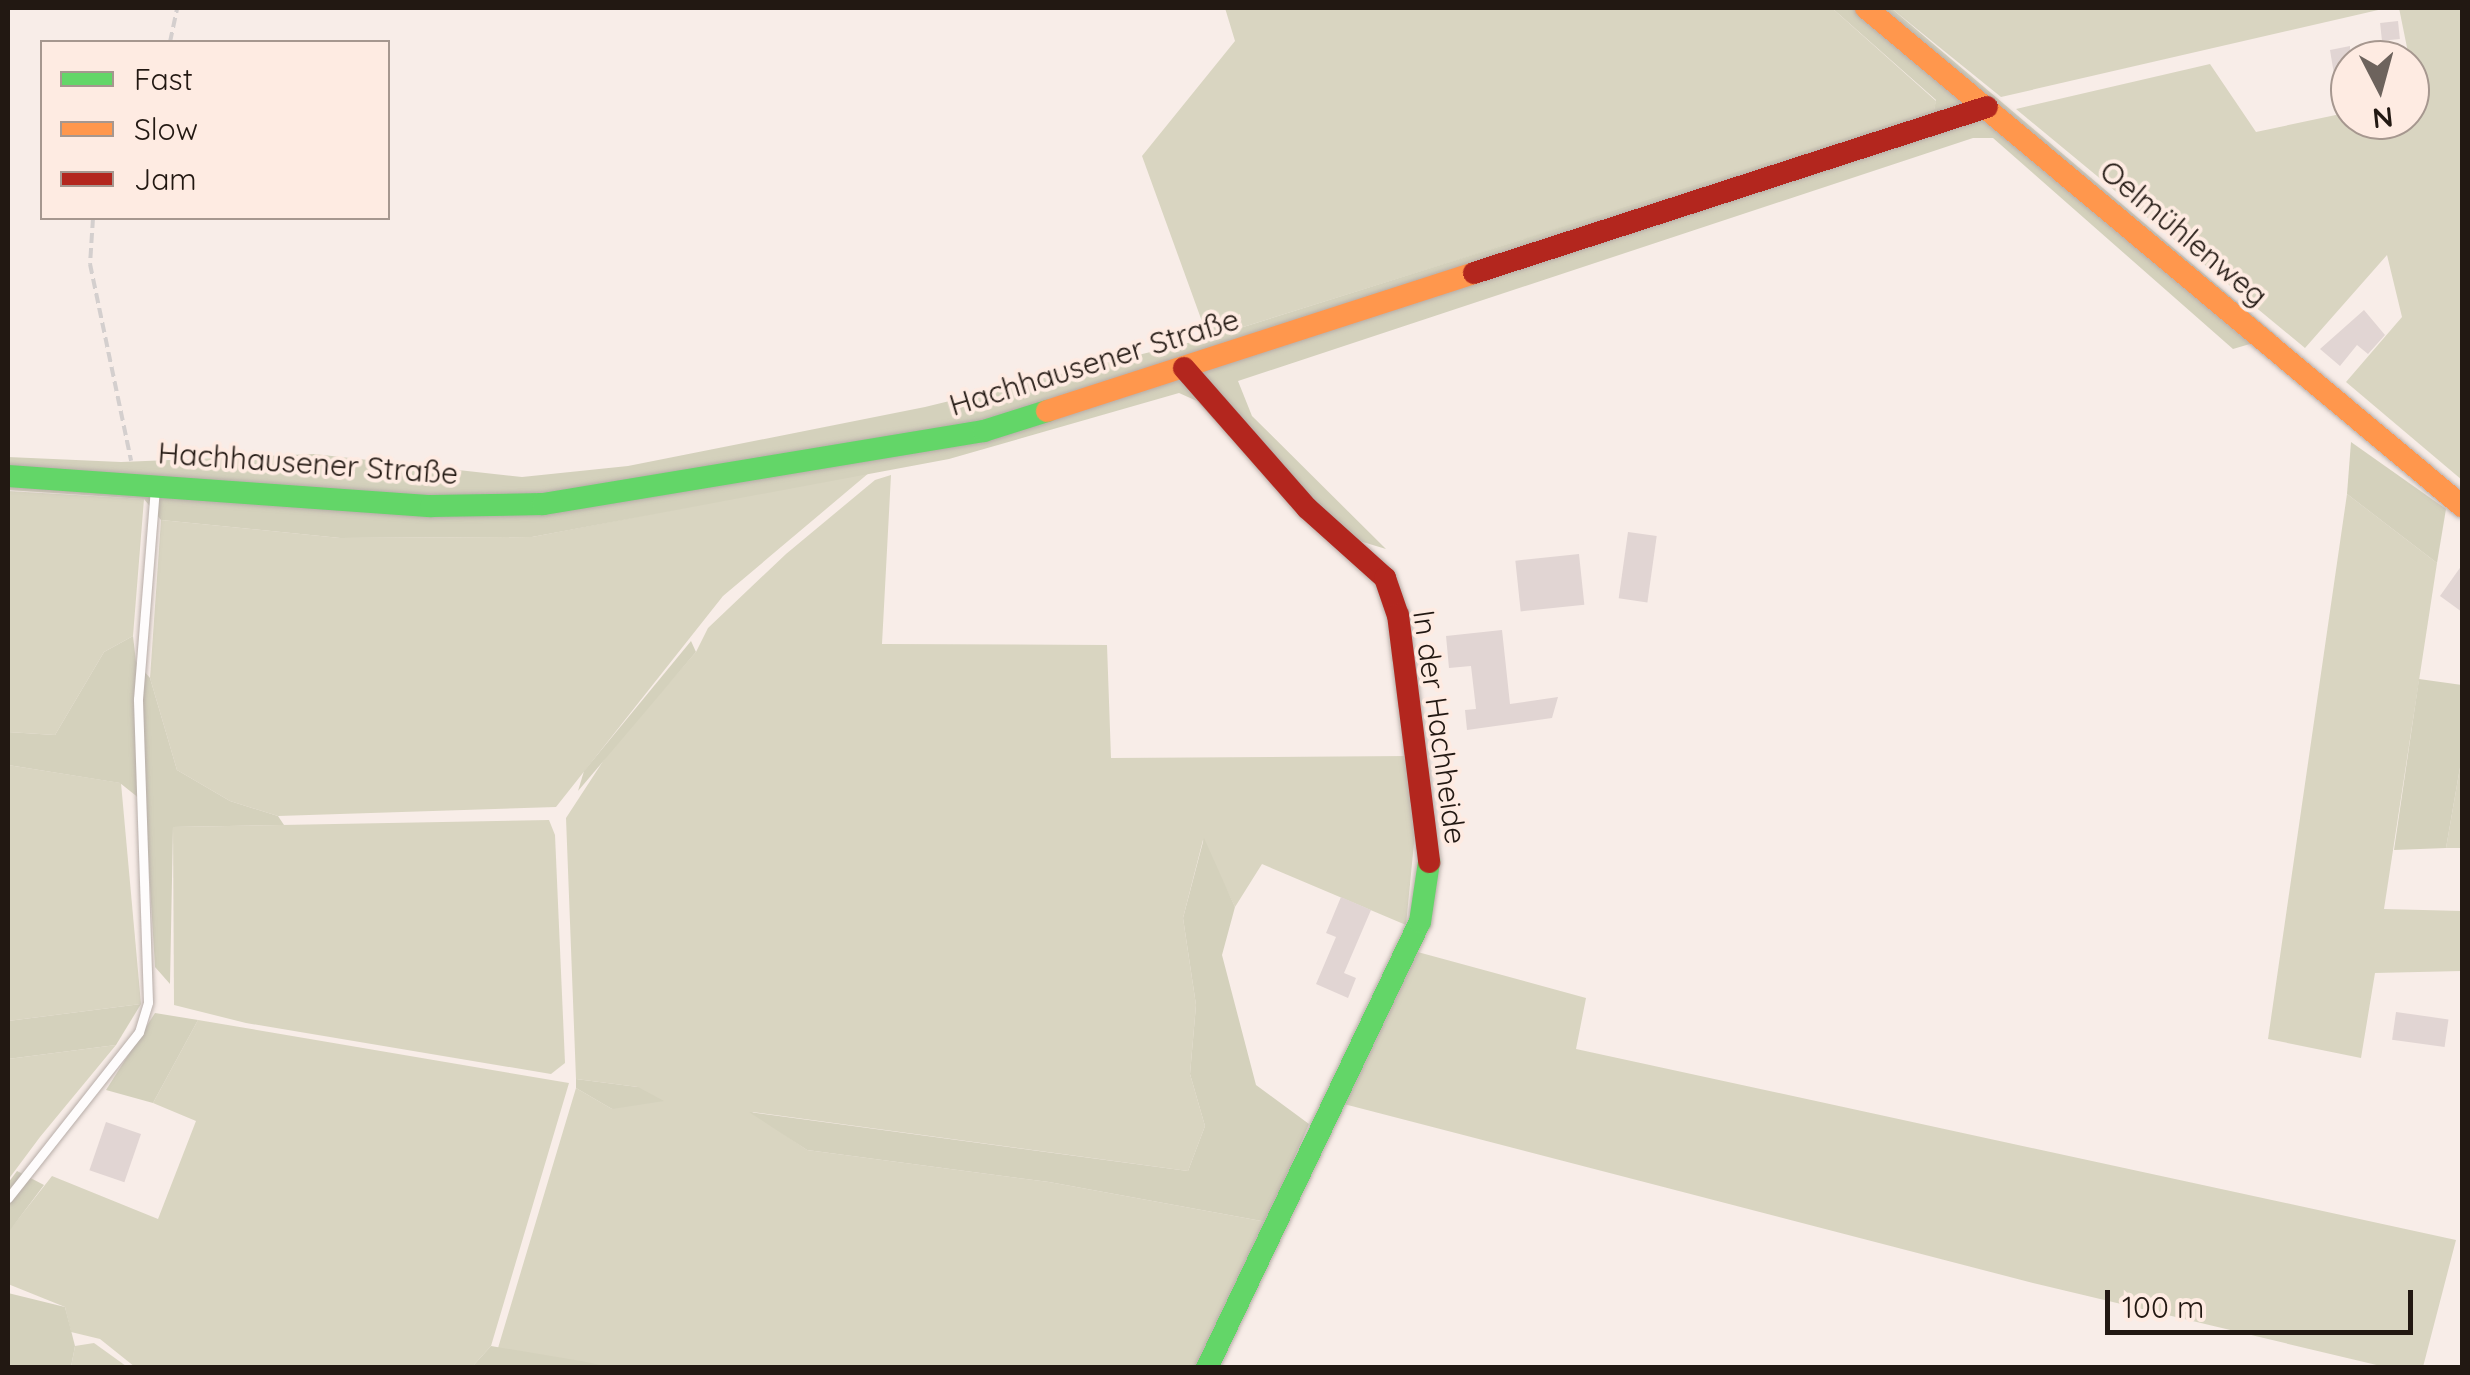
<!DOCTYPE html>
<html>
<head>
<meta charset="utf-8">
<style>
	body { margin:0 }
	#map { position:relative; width:2470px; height:1375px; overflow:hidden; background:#f8ede8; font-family:Quicksand,sans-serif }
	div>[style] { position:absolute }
	.green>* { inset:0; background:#d9d5c1 }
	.forest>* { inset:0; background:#d4d1bc }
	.building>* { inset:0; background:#e1d5d3; transform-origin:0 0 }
	.path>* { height:4px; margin-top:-2px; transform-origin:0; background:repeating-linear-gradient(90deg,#d4cfce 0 10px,transparent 0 15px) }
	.roads { filter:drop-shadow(0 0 2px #b7ada8) drop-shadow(0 0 2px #b7ada8) }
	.lane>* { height:9px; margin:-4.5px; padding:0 4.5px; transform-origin:4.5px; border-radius:4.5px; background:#fefcfc }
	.fast>* { height:22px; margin:-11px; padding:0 11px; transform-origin:11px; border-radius:11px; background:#63d668 }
	.slow>* { height:22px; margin:-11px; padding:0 11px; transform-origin:11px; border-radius:11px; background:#ff974d }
	.jam>* { height:22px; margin:-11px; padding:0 11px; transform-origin:11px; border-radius:11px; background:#b3261e }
	span { translate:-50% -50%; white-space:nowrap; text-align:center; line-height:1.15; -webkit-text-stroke:8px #feebe2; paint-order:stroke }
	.street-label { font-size:30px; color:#221812 }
	.frame { position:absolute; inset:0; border:10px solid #221812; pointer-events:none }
	.legend { position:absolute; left:40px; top:40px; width:350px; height:180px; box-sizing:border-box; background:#feebe2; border:2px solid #a6978f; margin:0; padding:12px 18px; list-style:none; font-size:30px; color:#221812 }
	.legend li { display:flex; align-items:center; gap:20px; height:50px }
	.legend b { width:50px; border:2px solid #a6978f }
	.north { position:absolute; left:2330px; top:40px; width:100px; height:100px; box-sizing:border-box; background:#feebe2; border:2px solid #a6978f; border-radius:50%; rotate:174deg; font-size:28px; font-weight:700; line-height:40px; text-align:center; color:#221812 }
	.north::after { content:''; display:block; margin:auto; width:35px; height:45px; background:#6d635d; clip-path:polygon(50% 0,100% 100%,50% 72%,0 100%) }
	.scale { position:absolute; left:2105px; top:1290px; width:308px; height:45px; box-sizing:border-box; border:5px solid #221812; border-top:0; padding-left:12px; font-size:30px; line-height:35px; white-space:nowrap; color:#221812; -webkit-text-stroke:8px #feebe2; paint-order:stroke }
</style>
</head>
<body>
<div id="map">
	<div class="green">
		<i style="clip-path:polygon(1225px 8px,1832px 8px,1936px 101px,1934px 111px,1208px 338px,1142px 156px,1235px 41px)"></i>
		<i style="clip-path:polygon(1891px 8px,2387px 8px,2001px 97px)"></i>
		<i style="clip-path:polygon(2399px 8px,2462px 8px,2462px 480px,2346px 382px,2402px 317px,2387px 255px,2305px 348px,2016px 109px,2210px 64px,2256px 132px,2350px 112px,2350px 120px,2410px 120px,2410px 99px,2417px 97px)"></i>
		<i style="clip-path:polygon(870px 472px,723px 596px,556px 807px,278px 816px,230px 801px,177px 770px,150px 678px,161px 520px,340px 538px,532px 537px)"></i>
		<i style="clip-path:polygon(891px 475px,882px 644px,1107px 645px,1111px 758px,1407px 756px,1415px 833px,1406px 925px,1262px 864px,1235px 907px,1203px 840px,1183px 918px,1196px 1005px,1190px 1074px,1205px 1126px,1188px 1171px,752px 1112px,807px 1150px,1049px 1182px,1267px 1222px,1198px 1367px,610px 1368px,498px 1348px,576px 1088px,612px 1109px,638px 1087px,576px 1079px,566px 818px,609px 752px,696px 652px,708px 628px,786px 554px,875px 480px)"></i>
		<i style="clip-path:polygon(8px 491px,144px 499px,133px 636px,104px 652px,55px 735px,8px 732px)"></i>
		<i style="clip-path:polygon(2347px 494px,2437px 563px,2384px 909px,2462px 911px,2462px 971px,2375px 973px,2361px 1058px,2268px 1039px)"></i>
		<i style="clip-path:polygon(2462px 756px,2462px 848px,2446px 848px)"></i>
		<i style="clip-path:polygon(8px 765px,121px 783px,141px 1004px,8px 1021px)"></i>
		<i style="clip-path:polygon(549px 820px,555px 835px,565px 1063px,551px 1074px,246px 1023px,174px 1005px,173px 827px)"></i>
		<i style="clip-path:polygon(1414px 951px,1586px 998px,1576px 1049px,2456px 1240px,2423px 1367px,2385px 1367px,2033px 1283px,1340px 1103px)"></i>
		<i style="clip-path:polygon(198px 1020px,569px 1083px,491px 1346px,472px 1367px,135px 1367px,100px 1339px,71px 1332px,65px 1307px,8px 1284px,8px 1232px,52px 1176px,158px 1219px,196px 1121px,153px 1103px)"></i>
		<i style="clip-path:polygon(116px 1045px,40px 1137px,8px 1180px,8px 1059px)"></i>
		<i style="clip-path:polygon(94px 1343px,126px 1366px,126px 1367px,71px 1367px,75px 1346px)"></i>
	</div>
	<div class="forest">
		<i style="clip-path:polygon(1832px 8px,1891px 8px,2277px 336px,2233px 349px,1993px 138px,1973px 138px,1238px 381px,1252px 416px,1386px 549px,1313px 527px,1197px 401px,1179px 393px,949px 459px,532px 537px,340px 538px,161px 520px,144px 499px,8px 490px,8px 457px,121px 462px,314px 454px,522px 477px,628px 466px,925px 407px,1208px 338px,1934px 110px,1936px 100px)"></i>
		<i style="clip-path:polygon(2351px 442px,2446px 509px,2437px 563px,2347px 494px)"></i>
		<i style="clip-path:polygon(133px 636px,136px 662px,150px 678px,177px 770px,230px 801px,278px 816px,284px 825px,173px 827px,170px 984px,155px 967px,145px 803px,120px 783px,8px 765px,8px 732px,55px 735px,104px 652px)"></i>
		<i style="clip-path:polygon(691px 641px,696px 652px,578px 791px,584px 771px)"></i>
		<i style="clip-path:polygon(2419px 679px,2462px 685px,2462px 756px,2446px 848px,2394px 850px)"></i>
		<i style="clip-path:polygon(1204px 838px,1235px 907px,1222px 955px,1256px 1085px,1309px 1124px,1267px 1222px,1049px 1182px,807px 1150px,749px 1112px,1188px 1171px,1205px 1126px,1190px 1074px,1196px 1005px,1183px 918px)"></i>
		<i style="clip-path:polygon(141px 1004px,116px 1045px,8px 1059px,8px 1021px)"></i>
		<i style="clip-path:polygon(155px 1013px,198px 1020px,153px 1103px,106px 1090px)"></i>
		<i style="clip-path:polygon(576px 1079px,638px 1087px,664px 1101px,612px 1109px,576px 1088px)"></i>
		<i style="clip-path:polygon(17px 1171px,44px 1185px,8px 1233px,8px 1183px)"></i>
		<i style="clip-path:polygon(8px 1293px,65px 1307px,75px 1346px,71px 1367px,8px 1367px)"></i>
		<i style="clip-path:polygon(491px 1346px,581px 1361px,610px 1367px,472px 1367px)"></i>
	</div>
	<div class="building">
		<i style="left:2398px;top:21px;width:18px;height:18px;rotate:84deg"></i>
		<i style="clip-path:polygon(2350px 46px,2350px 116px,2341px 117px,2330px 50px)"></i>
		<i style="clip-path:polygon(2364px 310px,2385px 335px,2368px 354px,2357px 345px,2340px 366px,2320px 349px)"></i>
		<i style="left:1628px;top:532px;width:29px;height:67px;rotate:8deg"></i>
		<i style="left:1579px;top:554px;width:51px;height:64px;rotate:84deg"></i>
		<i style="clip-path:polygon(2462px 565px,2462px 612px,2440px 596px)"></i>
		<i style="clip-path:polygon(1502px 630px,1510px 704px,1558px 697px,1552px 718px,1467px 730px,1465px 710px,1476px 709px,1471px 666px,1449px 668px,1446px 636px)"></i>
		<i style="clip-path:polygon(1341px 897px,1371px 910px,1344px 973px,1356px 978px,1348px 998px,1316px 984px,1336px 937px,1326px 933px)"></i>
		<i style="left:2396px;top:1012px;width:53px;height:28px;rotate:8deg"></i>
		<i style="left:106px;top:1122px;width:37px;height:51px;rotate:19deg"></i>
	</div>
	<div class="path">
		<i style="left:170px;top:42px;width:35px;rotate:-78deg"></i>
		<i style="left:93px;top:218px;width:46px;rotate:93.7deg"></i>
		<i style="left:90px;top:264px;width:201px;rotate:78.2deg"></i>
	</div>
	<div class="roads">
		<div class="lane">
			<i style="left:8px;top:1198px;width:211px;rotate:-51.7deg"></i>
			<i style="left:139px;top:1032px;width:31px;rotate:-73deg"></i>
			<i style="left:148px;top:1002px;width:303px;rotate:-91.9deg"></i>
			<i style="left:138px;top:699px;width:211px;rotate:-85.4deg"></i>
		</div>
		<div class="fast">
			<i style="left:8px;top:476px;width:424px;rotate:4.1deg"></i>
			<i style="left:431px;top:506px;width:112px;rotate:-1deg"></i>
			<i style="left:543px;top:504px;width:447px;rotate:-9.4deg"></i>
			<i style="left:984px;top:431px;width:66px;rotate:-17.6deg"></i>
			<i style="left:1207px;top:1368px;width:494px;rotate:-64.5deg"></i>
			<i style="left:1420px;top:922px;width:61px;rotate:-81.5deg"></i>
		</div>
		<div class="slow">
			<i style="left:1866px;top:8px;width:777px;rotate:39.88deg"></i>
			<i style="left:1047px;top:411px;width:449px;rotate:-17.9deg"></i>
		</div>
		<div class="jam">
			<i style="left:1474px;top:273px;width:539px;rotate:-17.93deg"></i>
			<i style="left:1184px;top:368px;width:186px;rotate:48.7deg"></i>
			<i style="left:1307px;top:508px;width:105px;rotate:41.9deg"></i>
			<i style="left:1385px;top:578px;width:39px;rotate:71deg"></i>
			<i style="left:1398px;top:615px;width:249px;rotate:82.8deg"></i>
		</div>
	</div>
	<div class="street-label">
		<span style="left:2184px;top:233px;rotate:40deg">Oelmühlenweg</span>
		<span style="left:1094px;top:362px;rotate:-17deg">Hachhausener Straße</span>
		<span style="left:308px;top:463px;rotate:4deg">Hachhausener Straße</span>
		<span style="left:1440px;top:727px;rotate:82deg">In der Hachheide</span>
	</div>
	<div class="frame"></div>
	<ul class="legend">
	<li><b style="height:12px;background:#63d668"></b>Fast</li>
	<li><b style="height:12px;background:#ff974d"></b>Slow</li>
	<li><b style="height:12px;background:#b3261e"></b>Jam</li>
	</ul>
	<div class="north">N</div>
	<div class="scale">100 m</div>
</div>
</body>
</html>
